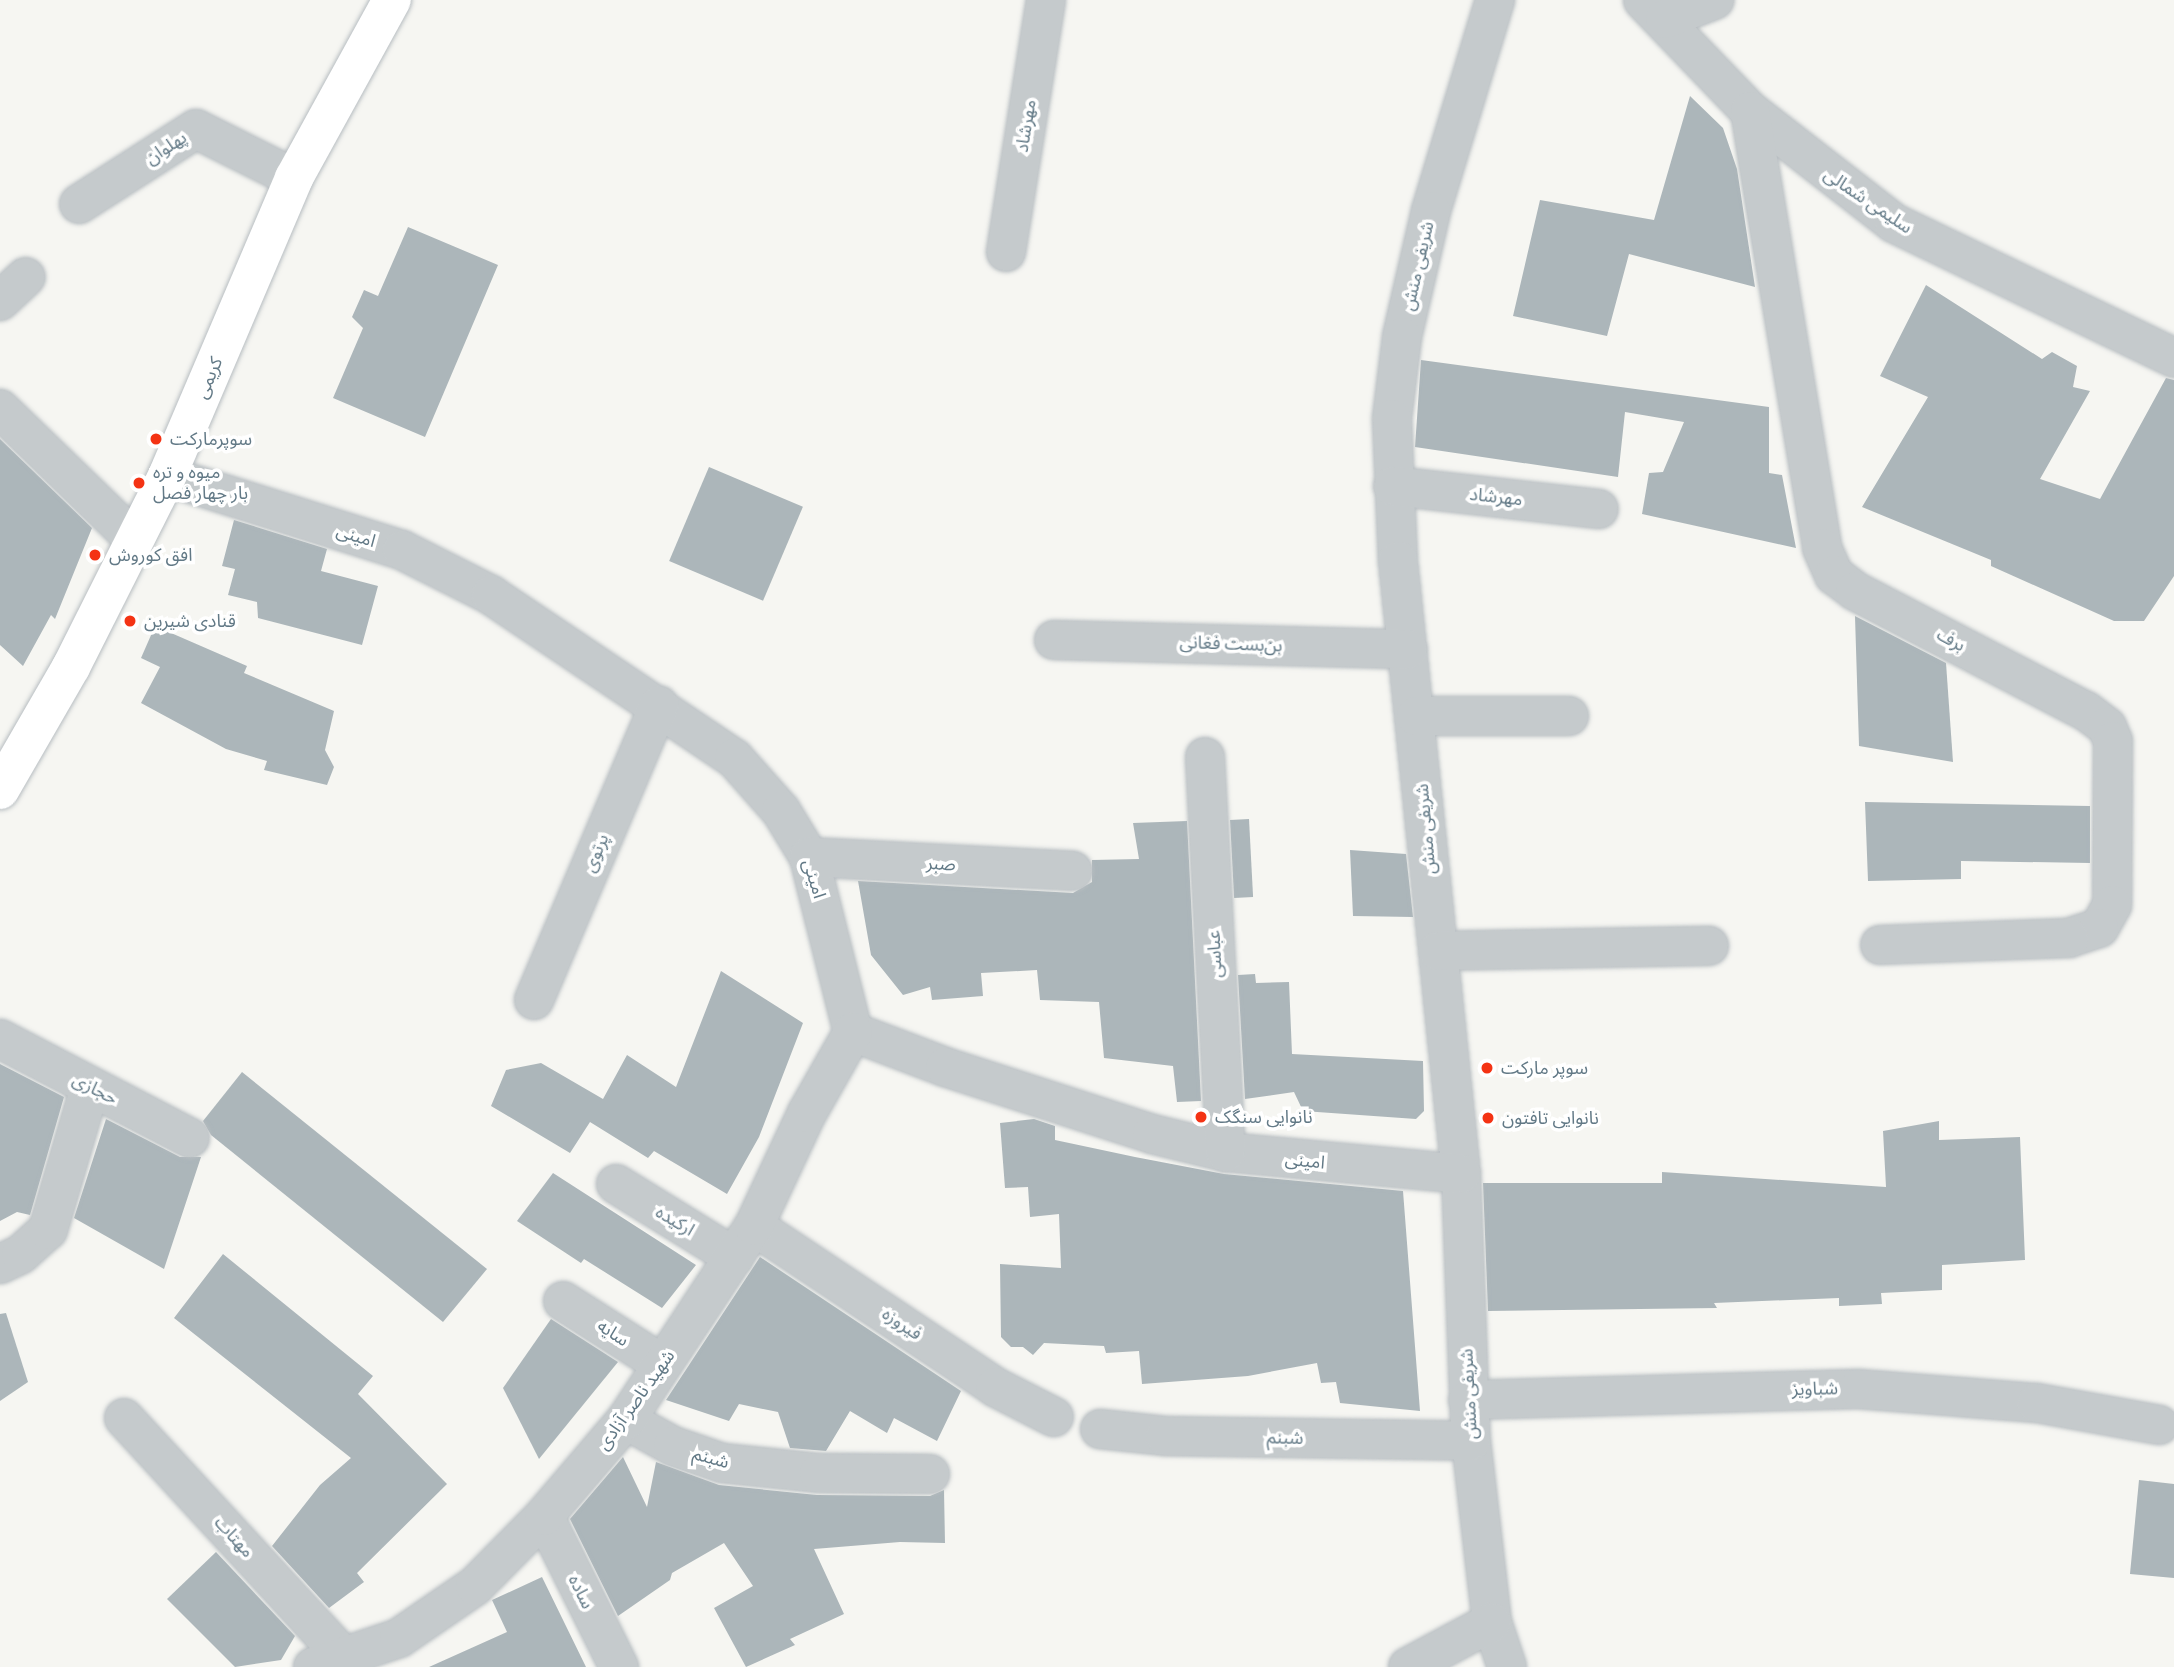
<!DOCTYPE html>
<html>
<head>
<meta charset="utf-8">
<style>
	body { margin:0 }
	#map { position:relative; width:2174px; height:1667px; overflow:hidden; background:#f6f6f2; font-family:"Fira Sans Condensed","Noto Sans Arabic",sans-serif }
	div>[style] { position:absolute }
	.building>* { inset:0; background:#acb6ba; transform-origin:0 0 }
	.roads { filter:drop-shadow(0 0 2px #b7bdc1) drop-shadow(0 0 2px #b7bdc1) }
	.minor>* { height:38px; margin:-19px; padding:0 19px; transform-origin:19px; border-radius:19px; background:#c5cacc }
	.secondary>* { height:38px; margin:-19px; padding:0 19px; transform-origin:19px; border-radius:19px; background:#fff }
	.dots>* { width:19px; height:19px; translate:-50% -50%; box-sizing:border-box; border:4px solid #fff; border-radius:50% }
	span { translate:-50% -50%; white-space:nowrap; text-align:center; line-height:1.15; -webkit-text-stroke:7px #fff; paint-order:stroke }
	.street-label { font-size:18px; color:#627986 }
	.poi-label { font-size:18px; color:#627986 }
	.left { translate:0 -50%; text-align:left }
</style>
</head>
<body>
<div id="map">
	<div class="building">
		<i style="clip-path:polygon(1690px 96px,1723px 128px,1737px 169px,1755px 287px,1629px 254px,1607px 336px,1513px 316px,1540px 200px,1654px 220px)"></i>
		<i style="clip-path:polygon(408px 227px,498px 265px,425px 437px,333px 398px,363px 328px,352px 317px,364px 290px,378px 296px)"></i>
		<i style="clip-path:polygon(1926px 285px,2042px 359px,2052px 352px,2077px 366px,2073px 387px,2090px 391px,2040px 479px,2100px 499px,2166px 378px,2174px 380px,2174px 576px,2144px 621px,2114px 621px,1991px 566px,1991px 560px,1862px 507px,1928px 397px,1880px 376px)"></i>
		<i style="clip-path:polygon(1421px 360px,1769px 407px,1769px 473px,1782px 475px,1796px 548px,1642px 514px,1649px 473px,1663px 472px,1684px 422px,1625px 412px,1618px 477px,1415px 447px)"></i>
		<i style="clip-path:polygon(0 439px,92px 528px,55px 619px,51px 615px,23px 666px,0 645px)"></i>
		<i style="left:709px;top:467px;width:102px;height:102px;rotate:23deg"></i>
		<i style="clip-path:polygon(234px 520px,327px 549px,321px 571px,378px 586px,362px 645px,258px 618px,257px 602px,228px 595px,235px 569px,222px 566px)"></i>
		<i style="clip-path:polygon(1855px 616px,1946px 663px,1953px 762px,1859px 746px)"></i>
		<i style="clip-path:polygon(155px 626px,247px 666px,244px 673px,334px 711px,325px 750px,334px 767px,327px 785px,264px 770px,267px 761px,226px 749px,141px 703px,160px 667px,141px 658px)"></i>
		<i style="clip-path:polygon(1865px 802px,2090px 806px,2090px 863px,1961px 861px,1961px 879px,1868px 881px)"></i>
		<i style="left:1249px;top:819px;width:78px;height:19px;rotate:87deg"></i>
		<i style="clip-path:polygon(1187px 821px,1201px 1101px,1177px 1102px,1173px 1066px,1104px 1058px,1099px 1002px,1040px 1000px,1037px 970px,981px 973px,983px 996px,932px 1000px,930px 987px,903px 995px,871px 955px,858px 881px,1073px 893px,1092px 882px,1092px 860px,1139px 859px,1133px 823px)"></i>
		<i style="clip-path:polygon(1350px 850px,1406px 854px,1413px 917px,1353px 916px)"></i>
		<i style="clip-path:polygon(721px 971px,803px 1023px,759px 1137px,727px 1194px,654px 1151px,648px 1158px,590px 1122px,570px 1153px,491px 1106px,506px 1070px,541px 1063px,603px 1099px,627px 1055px,676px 1087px)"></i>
		<i style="clip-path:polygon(1255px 974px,1256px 983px,1289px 982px,1292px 1054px,1423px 1061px,1424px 1111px,1416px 1119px,1303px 1111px,1294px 1092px,1245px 1099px,1238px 975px)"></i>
		<i style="clip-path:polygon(0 1064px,64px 1097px,30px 1215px,17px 1212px,0 1221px)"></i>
		<i style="clip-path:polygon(242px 1072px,487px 1269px,443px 1322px,211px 1135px,203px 1121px)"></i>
		<i style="clip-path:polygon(106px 1119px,180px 1157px,201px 1157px,164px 1269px,74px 1218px)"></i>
		<i style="clip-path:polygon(1034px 1119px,1055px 1126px,1055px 1140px,1135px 1157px,1224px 1174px,1403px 1191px,1420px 1411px,1340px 1403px,1336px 1382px,1321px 1383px,1317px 1363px,1248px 1376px,1142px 1384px,1139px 1351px,1106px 1353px,1104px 1346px,1044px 1343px,1033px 1355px,1023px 1347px,1011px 1347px,1001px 1337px,1000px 1264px,1061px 1268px,1059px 1214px,1030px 1217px,1028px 1187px,1005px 1188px,1000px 1123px)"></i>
		<i style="clip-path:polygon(1939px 1121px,1939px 1140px,2020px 1137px,2025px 1260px,1942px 1265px,1942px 1290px,1881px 1293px,1882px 1304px,1839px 1306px,1839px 1298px,1714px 1303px,1717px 1308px,1488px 1311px,1483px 1183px,1662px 1183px,1662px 1172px,1886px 1187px,1883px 1131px)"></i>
		<i style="clip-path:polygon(553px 1173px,696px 1265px,662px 1308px,584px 1259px,581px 1263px,517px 1221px)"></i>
		<i style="clip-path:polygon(223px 1254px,373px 1376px,358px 1394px,447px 1484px,357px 1573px,364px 1582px,329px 1608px,272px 1546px,320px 1485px,351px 1458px,174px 1318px)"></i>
		<i style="clip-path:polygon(760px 1257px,961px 1391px,937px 1441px,894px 1418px,887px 1433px,850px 1411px,826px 1451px,790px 1448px,778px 1412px,739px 1404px,729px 1421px,666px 1400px)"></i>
		<i style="clip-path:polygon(6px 1313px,28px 1382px,0 1401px,0 1314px)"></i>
		<i style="clip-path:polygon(551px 1319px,618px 1362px,539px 1459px,503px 1388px)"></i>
		<i style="clip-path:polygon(623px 1457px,647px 1507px,656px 1462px,719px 1485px,817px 1495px,930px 1496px,944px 1490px,945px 1543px,900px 1542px,814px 1549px,844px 1614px,790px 1639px,795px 1645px,746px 1667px,714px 1608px,753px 1586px,724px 1543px,672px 1573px,670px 1580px,618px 1616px,570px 1519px)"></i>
		<i style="clip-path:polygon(2139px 1480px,2174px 1484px,2174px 1578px,2130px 1574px)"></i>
		<i style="clip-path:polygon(216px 1552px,295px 1636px,281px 1660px,235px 1667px,167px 1599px)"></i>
		<i style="clip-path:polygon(542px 1577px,586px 1667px,429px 1667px,507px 1632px,492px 1600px)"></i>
	</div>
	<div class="roads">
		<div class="minor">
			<i style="left:1495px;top:0;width:220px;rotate:106.9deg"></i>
			<i style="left:1431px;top:211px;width:129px;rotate:103deg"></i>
			<i style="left:1402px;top:337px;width:83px;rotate:97deg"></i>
			<i style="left:1392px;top:419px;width:142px;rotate:87.6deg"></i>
			<i style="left:1398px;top:561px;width:616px;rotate:84.13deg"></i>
			<i style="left:1461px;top:1174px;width:267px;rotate:87.9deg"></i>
			<i style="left:1471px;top:1441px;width:182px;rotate:83.4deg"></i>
			<i style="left:1492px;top:1622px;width:47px;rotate:71.6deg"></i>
			<i style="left:1643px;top:0;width:154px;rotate:46.1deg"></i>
			<i style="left:1750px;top:111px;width:182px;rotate:37.9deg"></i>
			<i style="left:1894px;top:223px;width:311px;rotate:25.7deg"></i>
			<i style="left:1665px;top:19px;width:53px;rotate:-21.2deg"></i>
			<i style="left:1750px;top:111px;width:443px;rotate:80.6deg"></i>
			<i style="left:1822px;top:548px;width:30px;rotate:66deg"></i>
			<i style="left:1834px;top:575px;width:26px;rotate:37deg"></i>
			<i style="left:1855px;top:591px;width:260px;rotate:27.5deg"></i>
			<i style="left:2086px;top:711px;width:26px;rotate:37deg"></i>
			<i style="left:2107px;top:727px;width:15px;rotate:67deg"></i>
			<i style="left:2113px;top:741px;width:164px;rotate:90.3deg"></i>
			<i style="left:2112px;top:905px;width:26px;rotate:119deg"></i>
			<i style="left:2099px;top:928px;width:32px;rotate:162deg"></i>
			<i style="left:2069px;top:938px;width:189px;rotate:177.9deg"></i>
			<i style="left:79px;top:204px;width:139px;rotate:-32.7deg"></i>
			<i style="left:196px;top:129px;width:110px;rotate:26.6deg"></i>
			<i style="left:1006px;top:252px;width:255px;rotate:-81deg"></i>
			<i style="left:0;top:301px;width:35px;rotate:-43deg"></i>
			<i style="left:0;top:409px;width:184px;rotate:44.1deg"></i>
			<i style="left:167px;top:476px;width:246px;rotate:17.5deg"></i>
			<i style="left:402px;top:550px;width:100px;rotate:26.8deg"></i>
			<i style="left:491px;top:595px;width:293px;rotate:33.9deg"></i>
			<i style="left:734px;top:758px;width:71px;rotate:48.4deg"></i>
			<i style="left:781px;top:811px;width:54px;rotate:58.7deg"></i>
			<i style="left:809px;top:857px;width:180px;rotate:75.9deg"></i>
			<i style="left:853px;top:1032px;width:98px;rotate:20.8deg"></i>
			<i style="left:945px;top:1067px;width:218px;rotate:17.9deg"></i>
			<i style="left:1152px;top:1134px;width:76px;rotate:13.7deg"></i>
			<i style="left:1226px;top:1152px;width:236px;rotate:5.3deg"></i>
			<i style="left:1393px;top:486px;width:207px;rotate:6.4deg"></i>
			<i style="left:1054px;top:640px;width:354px;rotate:1.5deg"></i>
			<i style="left:1416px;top:716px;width:153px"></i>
			<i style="left:1205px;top:757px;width:396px;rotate:87deg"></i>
			<i style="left:809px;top:857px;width:264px;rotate:3deg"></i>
			<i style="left:1438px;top:951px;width:271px;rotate:-1.1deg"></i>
			<i style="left:534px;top:1000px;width:320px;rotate:-67deg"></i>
			<i style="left:0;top:1039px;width:214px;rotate:27.5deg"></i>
			<i style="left:616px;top:1184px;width:139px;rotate:31.7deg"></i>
			<i style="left:754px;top:1226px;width:290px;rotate:33.7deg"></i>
			<i style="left:995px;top:1387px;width:66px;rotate:27deg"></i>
			<i style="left:0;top:1264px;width:23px;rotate:-25deg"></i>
			<i style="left:21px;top:1254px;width:36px;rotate:-42deg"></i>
			<i style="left:48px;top:1230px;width:149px;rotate:-73.6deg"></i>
			<i style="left:563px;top:1301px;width:117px;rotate:32.5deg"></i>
			<i style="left:1468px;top:1400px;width:390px;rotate:-1.6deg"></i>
			<i style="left:1858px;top:1389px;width:180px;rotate:4.5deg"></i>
			<i style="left:2037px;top:1403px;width:124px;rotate:10.2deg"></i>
			<i style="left:124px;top:1418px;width:325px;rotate:47.4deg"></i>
			<i style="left:626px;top:1420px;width:54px;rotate:29deg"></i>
			<i style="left:673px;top:1446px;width:52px;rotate:19.1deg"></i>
			<i style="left:722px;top:1463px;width:98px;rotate:5.9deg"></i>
			<i style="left:819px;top:1473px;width:111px;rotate:0.5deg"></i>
			<i style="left:1100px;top:1429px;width:65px;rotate:6.1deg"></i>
			<i style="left:1165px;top:1436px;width:306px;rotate:0.9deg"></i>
			<i style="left:544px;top:1516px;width:169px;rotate:63.6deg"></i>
			<i style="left:313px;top:1667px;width:91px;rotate:-18.6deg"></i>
			<i style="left:399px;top:1638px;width:92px;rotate:-34.4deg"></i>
			<i style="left:475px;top:1586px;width:98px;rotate:-45.4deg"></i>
			<i style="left:544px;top:1516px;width:126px;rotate:-49.5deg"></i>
			<i style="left:626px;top:1420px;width:232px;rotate:-56.6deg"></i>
			<i style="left:754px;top:1226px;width:125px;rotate:-64.9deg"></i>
			<i style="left:807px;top:1113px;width:93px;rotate:-60.4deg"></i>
			<i style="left:1408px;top:1667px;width:95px;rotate:-28.2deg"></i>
		</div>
		<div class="secondary">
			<i style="left:0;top:790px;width:142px;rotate:-60deg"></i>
			<i style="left:71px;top:667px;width:214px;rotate:-63.3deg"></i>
			<i style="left:167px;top:476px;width:324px;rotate:-66.9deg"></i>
			<i style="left:294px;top:178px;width:203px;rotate:-61.2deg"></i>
		</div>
	</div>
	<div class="dots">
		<i style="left:156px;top:439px;background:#f43314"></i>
		<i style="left:139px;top:483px;background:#f43314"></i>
		<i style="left:95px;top:555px;background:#f43314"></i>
		<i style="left:130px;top:621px;background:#f43314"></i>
		<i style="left:1487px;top:1068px;background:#f43314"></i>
		<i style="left:1201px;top:1117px;background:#f43314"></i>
		<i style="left:1488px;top:1118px;background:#f43314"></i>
	</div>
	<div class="street-label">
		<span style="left:1026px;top:126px;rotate:-81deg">مهرشاد</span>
		<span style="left:166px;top:148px;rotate:-33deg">پهلوان</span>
		<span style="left:1868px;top:201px;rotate:34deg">سلیمی شمالی</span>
		<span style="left:1418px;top:266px;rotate:-77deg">شریفی منش</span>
		<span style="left:209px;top:378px;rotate:-67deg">کریمی</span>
		<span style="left:1496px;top:497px;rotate:6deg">مهرشاد</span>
		<span style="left:356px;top:536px;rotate:17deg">امینی</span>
		<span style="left:1951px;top:640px;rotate:28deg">برف</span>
		<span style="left:1231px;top:644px;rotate:2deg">بن‌بست فغانی</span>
		<span style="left:1426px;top:829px;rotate:-95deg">شریفی منش</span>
		<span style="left:596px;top:853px;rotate:-67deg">پرتوی</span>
		<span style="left:941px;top:864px;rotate:3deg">صبر</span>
		<span style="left:814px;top:879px;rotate:73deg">امینی</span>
		<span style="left:1215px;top:954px;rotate:-93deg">عباسی</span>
		<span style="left:95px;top:1089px;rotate:27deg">حجازی</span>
		<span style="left:1305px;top:1161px;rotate:6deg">امینی</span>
		<span style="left:675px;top:1221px;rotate:31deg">ارکیده</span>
		<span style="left:902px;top:1324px;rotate:34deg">فیروزه</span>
		<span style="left:613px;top:1333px;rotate:33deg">سایه</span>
		<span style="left:1815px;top:1389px;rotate:-1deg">شباویز</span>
		<span style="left:1469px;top:1394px;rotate:-93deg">شریفی منش</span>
		<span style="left:636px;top:1400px;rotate:-54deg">شهید ناصر آزادی</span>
		<span style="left:1285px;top:1438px;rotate:1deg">شبنم</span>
		<span style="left:711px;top:1458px;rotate:16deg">شبنم</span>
		<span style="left:234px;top:1537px;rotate:47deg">مهتاب</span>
		<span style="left:581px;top:1592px;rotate:64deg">ساده</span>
	</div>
	<div class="poi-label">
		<span class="left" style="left:170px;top:439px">سوپرمارکت</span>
		<span class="left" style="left:153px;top:483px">میوه و تره<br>بار چهار فصل</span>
		<span class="left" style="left:109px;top:555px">افق کوروش</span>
		<span class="left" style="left:144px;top:621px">قنادی شیرین</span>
		<span class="left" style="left:1501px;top:1068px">سوپر مارکت</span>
		<span class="left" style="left:1215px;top:1117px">نانوایی سنگک</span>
		<span class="left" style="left:1502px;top:1118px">نانوایی تافتون</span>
	</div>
</div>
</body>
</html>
